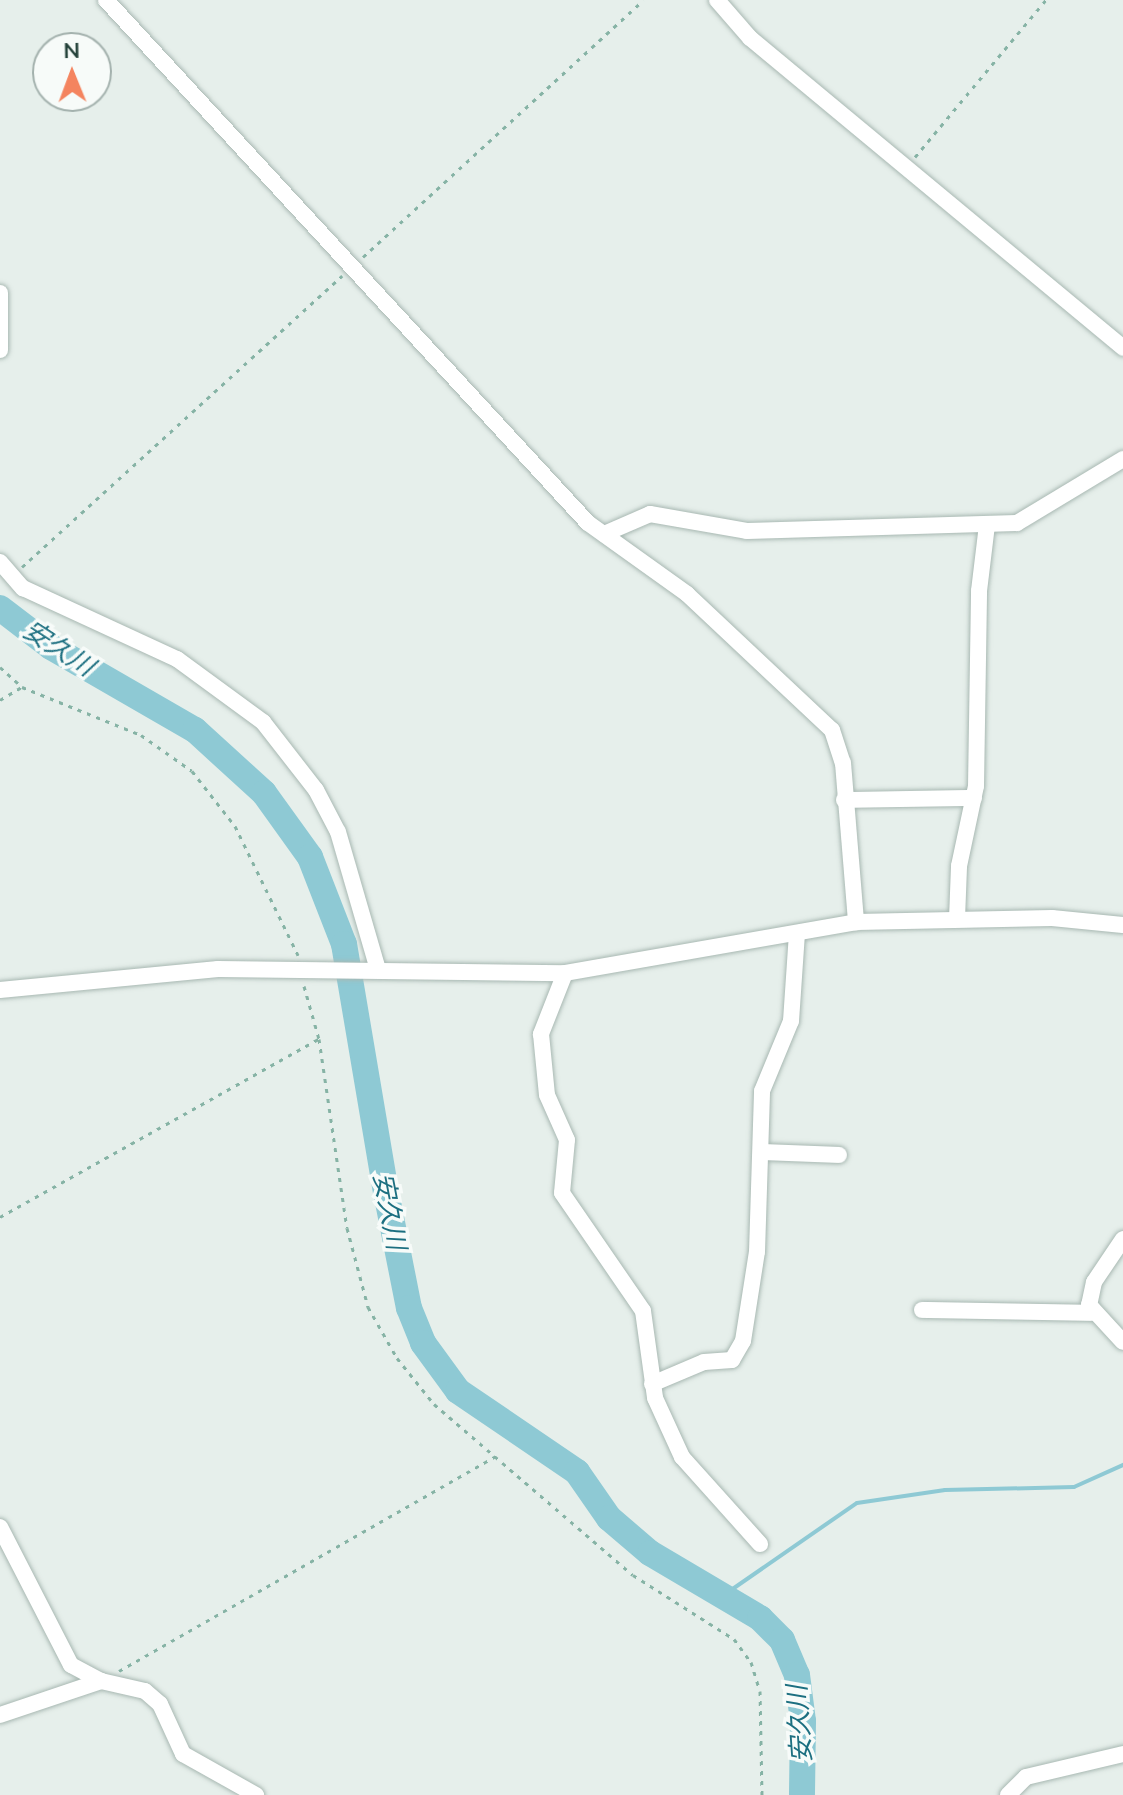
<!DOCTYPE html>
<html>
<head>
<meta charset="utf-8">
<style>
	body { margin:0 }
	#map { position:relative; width:1123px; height:1795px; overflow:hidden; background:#e6efeb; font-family:Mulish,"Noto Sans JP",sans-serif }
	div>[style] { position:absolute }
	.stream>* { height:4px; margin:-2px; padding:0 2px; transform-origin:2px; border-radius:2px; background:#8ec9d4 }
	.river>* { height:26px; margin:-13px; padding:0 13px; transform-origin:13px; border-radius:13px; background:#8ec9d4 }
	.path>* { height:3px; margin-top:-1.5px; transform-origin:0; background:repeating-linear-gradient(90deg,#86b3a5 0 4px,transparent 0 10px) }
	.roads { filter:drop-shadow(0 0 2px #a8b8b2) drop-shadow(0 0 2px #a8b8b2) }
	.minor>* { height:16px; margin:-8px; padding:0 8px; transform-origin:8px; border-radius:8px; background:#fff }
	span { translate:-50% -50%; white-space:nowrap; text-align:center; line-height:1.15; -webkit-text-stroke:7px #f7fbf9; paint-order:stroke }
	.water-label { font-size:26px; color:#1c6f80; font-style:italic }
	.north { position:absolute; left:32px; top:32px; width:80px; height:80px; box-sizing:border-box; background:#f7fbf9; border:2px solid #a3b1ad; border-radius:50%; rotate:359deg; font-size:22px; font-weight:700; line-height:32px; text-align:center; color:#24423a }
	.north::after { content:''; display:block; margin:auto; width:28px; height:36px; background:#f4845f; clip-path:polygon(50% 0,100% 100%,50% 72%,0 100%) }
</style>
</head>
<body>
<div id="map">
	<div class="stream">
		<i style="left:721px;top:1597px;width:165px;rotate:-34.7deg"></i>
		<i style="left:857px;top:1503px;width:89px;rotate:-8.4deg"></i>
		<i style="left:945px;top:1490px;width:129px;rotate:-1.3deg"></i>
		<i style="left:1074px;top:1487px;width:54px;rotate:-24.2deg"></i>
	</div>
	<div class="river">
		<i style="left:0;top:608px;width:64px;rotate:37.4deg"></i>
		<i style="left:51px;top:647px;width:166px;rotate:30deg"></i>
		<i style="left:195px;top:730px;width:93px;rotate:42.4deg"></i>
		<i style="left:264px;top:793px;width:79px;rotate:54.3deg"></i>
		<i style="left:310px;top:857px;width:93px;rotate:68.7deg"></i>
		<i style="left:344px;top:944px;width:252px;rotate:80.4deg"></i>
		<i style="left:386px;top:1192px;width:118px;rotate:78.8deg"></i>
		<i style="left:409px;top:1308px;width:38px;rotate:68deg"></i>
		<i style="left:423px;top:1343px;width:59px;rotate:53.9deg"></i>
		<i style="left:458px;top:1391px;width:144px;rotate:34.2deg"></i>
		<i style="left:577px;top:1472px;width:56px;rotate:55.2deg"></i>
		<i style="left:609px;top:1518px;width:54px;rotate:40.5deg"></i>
		<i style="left:650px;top:1553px;width:128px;rotate:30.6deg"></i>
		<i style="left:760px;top:1618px;width:31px;rotate:45deg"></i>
		<i style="left:782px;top:1640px;width:38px;rotate:67deg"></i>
		<i style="left:797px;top:1675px;width:46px;rotate:82.6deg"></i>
		<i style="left:803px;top:1721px;width:74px;rotate:90.8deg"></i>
	</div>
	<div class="path">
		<i style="left:915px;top:157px;width:204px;rotate:-50.2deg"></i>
		<i style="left:363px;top:257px;width:380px;rotate:-42.5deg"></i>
		<i style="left:22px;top:567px;width:433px;rotate:-42.3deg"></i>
		<i style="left:0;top:667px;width:30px;rotate:42deg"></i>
		<i style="left:22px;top:687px;width:128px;rotate:22deg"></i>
		<i style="left:141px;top:735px;width:62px;rotate:35.2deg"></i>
		<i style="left:192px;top:771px;width:70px;rotate:52deg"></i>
		<i style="left:235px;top:826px;width:144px;rotate:64deg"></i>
		<i style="left:0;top:700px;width:26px;rotate:-31deg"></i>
		<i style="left:304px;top:986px;width:55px;rotate:74.2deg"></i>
		<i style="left:319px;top:1039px;width:191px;rotate:81.6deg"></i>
		<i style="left:347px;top:1228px;width:82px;rotate:75.1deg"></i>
		<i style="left:368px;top:1307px;width:59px;rotate:60.4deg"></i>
		<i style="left:397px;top:1358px;width:59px;rotate:51.2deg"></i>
		<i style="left:434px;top:1404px;width:262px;rotate:40.7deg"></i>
		<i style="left:633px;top:1575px;width:120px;rotate:32.4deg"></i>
		<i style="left:734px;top:1639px;width:29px;rotate:54deg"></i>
		<i style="left:751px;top:1662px;width:30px;rotate:73deg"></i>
		<i style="left:760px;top:1691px;width:104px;rotate:88.9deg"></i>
		<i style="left:0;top:1217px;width:365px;rotate:-29.2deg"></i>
		<i style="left:119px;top:1671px;width:436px;rotate:-29.7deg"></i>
	</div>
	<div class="roads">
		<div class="minor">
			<i style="left:106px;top:0;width:711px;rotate:47.34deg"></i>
			<i style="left:588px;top:523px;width:122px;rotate:35.6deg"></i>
			<i style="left:687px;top:594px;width:199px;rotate:43.2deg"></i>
			<i style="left:832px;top:730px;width:35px;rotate:72deg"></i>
			<i style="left:843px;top:763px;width:160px;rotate:85.3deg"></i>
			<i style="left:717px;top:0;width:50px;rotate:49deg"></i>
			<i style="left:750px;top:38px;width:485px;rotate:39.7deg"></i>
			<i style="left:0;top:293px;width:57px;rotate:90deg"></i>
			<i style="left:604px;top:534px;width:50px;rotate:-23.5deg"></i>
			<i style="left:650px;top:514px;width:98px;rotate:9.9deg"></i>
			<i style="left:747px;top:531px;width:270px;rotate:-1.7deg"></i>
			<i style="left:1017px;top:523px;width:124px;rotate:-31.1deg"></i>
			<i style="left:0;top:562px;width:35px;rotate:49deg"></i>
			<i style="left:23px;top:588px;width:170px;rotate:24.8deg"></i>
			<i style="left:177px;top:659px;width:107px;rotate:36.2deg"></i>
			<i style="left:263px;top:722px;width:86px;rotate:52.1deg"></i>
			<i style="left:316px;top:790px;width:47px;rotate:62.4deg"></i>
			<i style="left:338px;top:832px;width:144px;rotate:73.8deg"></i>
			<i style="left:844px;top:800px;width:130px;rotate:-0.9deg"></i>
			<i style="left:957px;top:919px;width:53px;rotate:-87.8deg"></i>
			<i style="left:959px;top:866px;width:82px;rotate:-78deg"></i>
			<i style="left:976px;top:786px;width:195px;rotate:-89.1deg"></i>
			<i style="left:979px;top:591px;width:66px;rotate:-83.1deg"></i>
			<i style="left:565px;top:973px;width:66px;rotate:111.5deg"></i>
			<i style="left:541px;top:1034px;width:61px;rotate:84.4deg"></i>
			<i style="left:547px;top:1095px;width:49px;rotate:66deg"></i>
			<i style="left:567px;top:1140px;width:53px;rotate:95.4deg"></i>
			<i style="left:562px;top:1193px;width:143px;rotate:55.5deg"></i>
			<i style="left:643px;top:1311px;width:88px;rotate:82.1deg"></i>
			<i style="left:655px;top:1398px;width:65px;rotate:65.4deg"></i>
			<i style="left:682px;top:1457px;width:117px;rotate:48.1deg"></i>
			<i style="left:0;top:990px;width:219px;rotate:-5.5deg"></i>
			<i style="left:218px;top:969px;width:347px;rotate:0.7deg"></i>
			<i style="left:565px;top:973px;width:295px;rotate:-9.9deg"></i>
			<i style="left:856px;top:922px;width:196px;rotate:-1.2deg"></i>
			<i style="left:1052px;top:918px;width:71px;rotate:5.6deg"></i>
			<i style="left:764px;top:1152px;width:75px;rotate:2.3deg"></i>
			<i style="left:1123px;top:1239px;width:52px;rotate:124deg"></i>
			<i style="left:1094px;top:1282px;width:24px;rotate:102deg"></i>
			<i style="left:1089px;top:1305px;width:50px;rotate:47.4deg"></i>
			<i style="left:922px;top:1310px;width:169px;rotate:1deg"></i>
			<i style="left:652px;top:1384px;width:56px;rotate:-22.9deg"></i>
			<i style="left:704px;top:1362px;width:28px;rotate:-4deg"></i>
			<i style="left:732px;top:1360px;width:22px;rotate:-60deg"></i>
			<i style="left:743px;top:1341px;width:90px;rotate:-81.1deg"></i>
			<i style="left:757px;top:1252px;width:161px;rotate:-88.2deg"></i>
			<i style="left:762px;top:1091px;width:76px;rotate:-67.5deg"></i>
			<i style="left:791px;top:1021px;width:87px;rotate:-86.1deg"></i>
			<i style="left:0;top:1527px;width:155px;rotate:62.8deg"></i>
			<i style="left:71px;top:1665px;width:34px;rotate:28deg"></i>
			<i style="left:101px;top:1681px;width:45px;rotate:12.8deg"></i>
			<i style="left:145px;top:1691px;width:20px;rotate:41deg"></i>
			<i style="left:160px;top:1704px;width:55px;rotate:65.3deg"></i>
			<i style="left:183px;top:1754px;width:84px;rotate:29.3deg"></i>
			<i style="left:0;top:1715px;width:107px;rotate:-18.6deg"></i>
			<i style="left:1008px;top:1795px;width:25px;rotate:-45deg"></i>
			<i style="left:1026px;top:1777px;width:100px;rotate:-13.3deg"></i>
		</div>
	</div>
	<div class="water-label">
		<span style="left:59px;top:648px;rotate:33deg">安久川</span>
		<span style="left:390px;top:1211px;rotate:79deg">安久川</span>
		<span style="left:799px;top:1724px;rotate:-94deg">安久川</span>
	</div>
	<div class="north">N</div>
</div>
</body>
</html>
